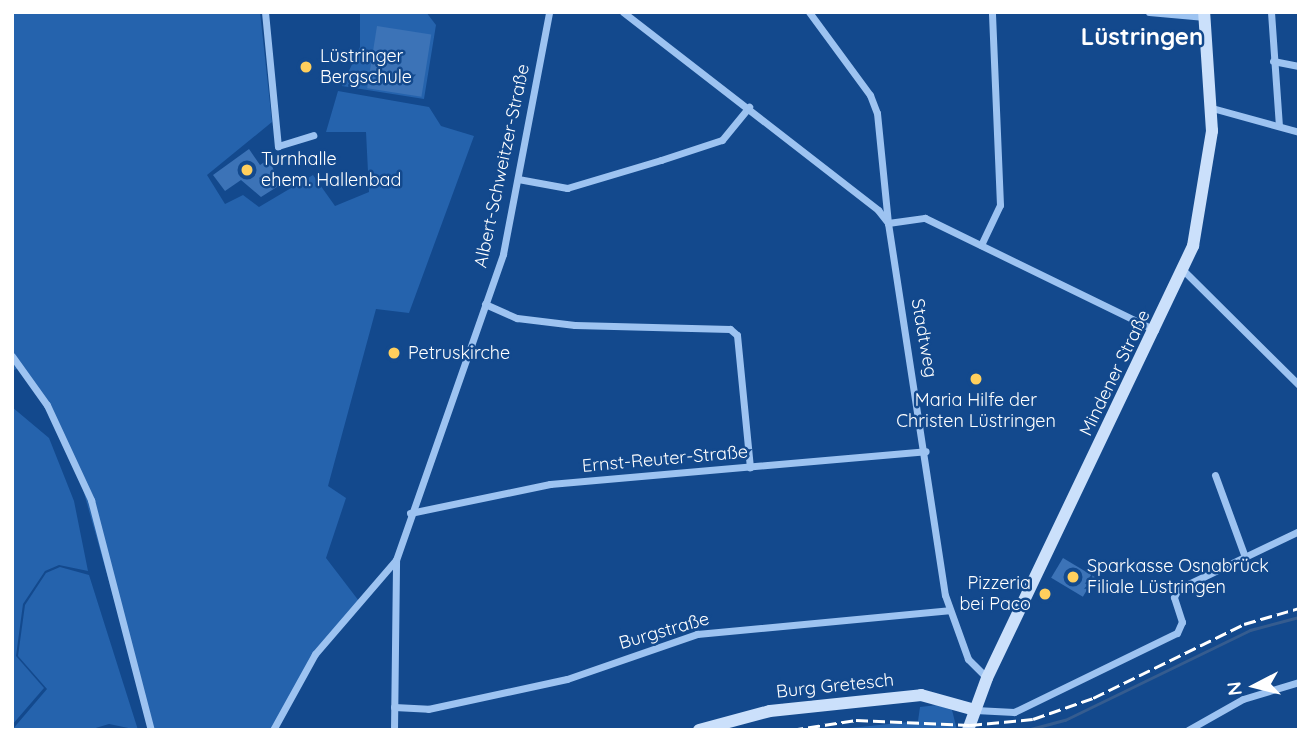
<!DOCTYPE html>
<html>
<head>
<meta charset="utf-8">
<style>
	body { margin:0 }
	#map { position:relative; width:1311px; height:742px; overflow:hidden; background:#13498d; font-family:Quicksand,sans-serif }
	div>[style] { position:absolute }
	.green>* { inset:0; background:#2563ad }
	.stream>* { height:2.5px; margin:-1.25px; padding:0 1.25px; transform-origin:1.25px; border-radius:1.25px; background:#355c8f }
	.building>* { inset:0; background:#3c73b7; transform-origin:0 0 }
	.street>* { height:7px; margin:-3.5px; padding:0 3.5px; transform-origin:3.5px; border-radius:3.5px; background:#9dc3f1 }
	.secondary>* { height:12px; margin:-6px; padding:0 6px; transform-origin:6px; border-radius:6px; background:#cbe0fb }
	.rail>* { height:2.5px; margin-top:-1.25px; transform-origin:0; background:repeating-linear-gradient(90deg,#fff 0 12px,transparent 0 17px) }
	.dots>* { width:19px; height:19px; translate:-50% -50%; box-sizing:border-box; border:4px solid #13498d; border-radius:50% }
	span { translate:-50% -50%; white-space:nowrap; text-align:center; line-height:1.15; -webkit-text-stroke:5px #13498d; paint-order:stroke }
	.poi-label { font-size:18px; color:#fff }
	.left { translate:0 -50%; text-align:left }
	.right { translate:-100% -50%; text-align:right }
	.street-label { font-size:18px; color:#fff }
	.district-label { font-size:24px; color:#fff; font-weight:700 }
	.frame { position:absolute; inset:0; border:14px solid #fff; pointer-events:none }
	.north { position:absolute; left:1220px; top:651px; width:70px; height:70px; -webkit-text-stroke:5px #13498d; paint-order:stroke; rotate:263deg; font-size:19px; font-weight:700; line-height:28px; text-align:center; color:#fff }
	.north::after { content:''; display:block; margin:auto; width:24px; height:32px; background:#fff; clip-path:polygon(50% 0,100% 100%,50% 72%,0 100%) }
</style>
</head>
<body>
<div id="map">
	<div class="green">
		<i style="clip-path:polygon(12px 12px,260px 12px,272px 122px,207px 175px,225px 204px,243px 195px,259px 207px,313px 175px,335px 206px,369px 192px,366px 132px,326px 132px,338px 91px,429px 107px,441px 126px,474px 136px,409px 313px,376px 309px,328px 486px,346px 498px,326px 558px,362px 605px,315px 654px,273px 730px,151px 730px,73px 454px,21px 367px,12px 371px)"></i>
		<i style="clip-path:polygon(360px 12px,426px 12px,436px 25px,424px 99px,342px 86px,360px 47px)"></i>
		<i style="clip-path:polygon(12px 407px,49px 438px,74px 501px,88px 571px,59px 565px,45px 571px,23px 604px,16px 656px,44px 688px,12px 725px)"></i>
		<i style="clip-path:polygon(60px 567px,89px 575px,138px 730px,109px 724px,89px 730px,12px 730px,47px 689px,18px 656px,25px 605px,46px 573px)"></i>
		<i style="clip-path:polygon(937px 705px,952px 710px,957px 730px,831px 730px,918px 721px,920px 707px)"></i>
	</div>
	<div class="stream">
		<i style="left:1027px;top:730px;width:39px;rotate:-15deg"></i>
		<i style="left:1065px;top:720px;width:206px;rotate:-25.9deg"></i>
		<i style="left:1250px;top:630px;width:51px;rotate:-14.9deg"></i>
	</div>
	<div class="building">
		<i style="left:377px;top:26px;width:55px;height:63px;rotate:9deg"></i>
		<i style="clip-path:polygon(249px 149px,260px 165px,269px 159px,280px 185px,261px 197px,241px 180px,225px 191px,213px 175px)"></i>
		<i style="left:1063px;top:558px;width:37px;height:23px;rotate:31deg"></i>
	</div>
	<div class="street">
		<i style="left:265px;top:12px;width:135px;rotate:84.5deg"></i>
		<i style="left:278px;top:146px;width:37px;rotate:-17deg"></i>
		<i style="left:623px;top:12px;width:323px;rotate:37.8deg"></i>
		<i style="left:878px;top:210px;width:16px;rotate:52deg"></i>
		<i style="left:809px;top:12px;width:103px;rotate:53.7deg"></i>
		<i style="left:870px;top:95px;width:19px;rotate:69deg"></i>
		<i style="left:877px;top:113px;width:111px;rotate:84.3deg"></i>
		<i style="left:888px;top:223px;width:376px;rotate:81.3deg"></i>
		<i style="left:945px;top:595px;width:68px;rotate:70.2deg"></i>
		<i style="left:968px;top:659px;width:27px;rotate:45deg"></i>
		<i style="left:1149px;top:12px;width:56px;rotate:5.1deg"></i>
		<i style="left:1271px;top:12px;width:114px;rotate:86deg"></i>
		<i style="left:1273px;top:61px;width:26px;rotate:11deg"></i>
		<i style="left:1212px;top:108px;width:90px;rotate:15.4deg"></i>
		<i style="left:518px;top:179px;width:50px;rotate:10.4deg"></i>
		<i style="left:567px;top:188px;width:98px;rotate:-16.6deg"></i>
		<i style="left:661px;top:160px;width:64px;rotate:-18.2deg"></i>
		<i style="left:722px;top:140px;width:43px;rotate:-50.7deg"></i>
		<i style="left:888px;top:223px;width:37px;rotate:-8deg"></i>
		<i style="left:925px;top:218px;width:256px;rotate:26deg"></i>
		<i style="left:981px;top:245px;width:44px;rotate:-64.6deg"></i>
		<i style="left:1000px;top:205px;width:193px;rotate:-92.4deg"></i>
		<i style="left:1183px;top:270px;width:163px;rotate:44.8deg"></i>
		<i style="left:485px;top:304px;width:35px;rotate:24deg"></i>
		<i style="left:517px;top:318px;width:58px;rotate:6.9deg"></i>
		<i style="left:575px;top:325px;width:155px;rotate:1.5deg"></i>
		<i style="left:730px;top:329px;width:9px;rotate:41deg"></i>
		<i style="left:737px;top:335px;width:133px;rotate:84.4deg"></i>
		<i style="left:12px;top:356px;width:60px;rotate:54.5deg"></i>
		<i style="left:47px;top:405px;width:105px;rotate:65.1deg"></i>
		<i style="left:91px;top:500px;width:238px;rotate:75.4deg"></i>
		<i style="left:1215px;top:475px;width:87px;rotate:69.9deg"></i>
		<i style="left:410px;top:513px;width:143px;rotate:-11.7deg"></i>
		<i style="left:550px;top:484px;width:377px;rotate:-5deg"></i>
		<i style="left:394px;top:707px;width:34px;rotate:3deg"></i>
		<i style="left:428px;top:709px;width:142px;rotate:-12.2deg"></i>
		<i style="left:567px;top:679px;width:138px;rotate:-19.1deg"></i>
		<i style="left:697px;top:634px;width:253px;rotate:-5.4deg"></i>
		<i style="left:975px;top:710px;width:39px;rotate:3deg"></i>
		<i style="left:1014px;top:712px;width:181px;rotate:-25.9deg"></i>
		<i style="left:1177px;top:633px;width:12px;rotate:-66deg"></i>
		<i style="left:1182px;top:622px;width:26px;rotate:-108deg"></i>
		<i style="left:1174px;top:597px;width:9px;rotate:-63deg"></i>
		<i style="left:1178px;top:589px;width:134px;rotate:-25.6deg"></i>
		<i style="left:273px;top:730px;width:87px;rotate:-61.1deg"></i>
		<i style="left:315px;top:654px;width:123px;rotate:-49.3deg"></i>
		<i style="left:394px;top:730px;width:170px;rotate:-89.3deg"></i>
		<i style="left:396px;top:560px;width:324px;rotate:-70.7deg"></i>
		<i style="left:503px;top:254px;width:246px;rotate:-79.2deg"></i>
		<i style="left:1188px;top:730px;width:63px;rotate:-29.4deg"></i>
		<i style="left:1243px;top:699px;width:59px;rotate:-16.9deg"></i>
	</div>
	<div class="secondary">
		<i style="left:699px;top:730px;width:73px;rotate:-15deg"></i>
		<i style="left:770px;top:711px;width:152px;rotate:-6deg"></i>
		<i style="left:921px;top:695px;width:56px;rotate:15.5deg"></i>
		<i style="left:968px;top:730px;width:55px;rotate:-69.9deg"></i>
		<i style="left:987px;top:678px;width:479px;rotate:-64.5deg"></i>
		<i style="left:1193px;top:246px;width:117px;rotate:-80.6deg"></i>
		<i style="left:1212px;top:131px;width:119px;rotate:-93.8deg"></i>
	</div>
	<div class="rail">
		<i style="left:791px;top:730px;width:66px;rotate:-8.7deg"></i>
		<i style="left:856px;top:720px;width:114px;rotate:2.5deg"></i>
		<i style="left:970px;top:725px;width:63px;rotate:-5.4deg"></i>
		<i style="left:1033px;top:719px;width:64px;rotate:-19.3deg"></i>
		<i style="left:1093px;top:698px;width:168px;rotate:-26.1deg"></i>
		<i style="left:1244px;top:624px;width:57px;rotate:-16.2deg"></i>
	</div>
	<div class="dots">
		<i style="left:306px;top:67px;background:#ffcf5d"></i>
		<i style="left:247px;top:170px;background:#ffcf5d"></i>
		<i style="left:394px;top:353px;background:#ffcf5d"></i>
		<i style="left:976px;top:379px;background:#ffcf5d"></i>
		<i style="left:1073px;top:577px;background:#ffcf5d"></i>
		<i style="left:1045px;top:594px;background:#ffcf5d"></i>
	</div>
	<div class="poi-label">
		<span class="left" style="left:320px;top:67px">Lüstringer<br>Bergschule</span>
		<span class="left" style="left:261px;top:170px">Turnhalle<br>ehem. Hallenbad</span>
		<span class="left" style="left:408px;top:353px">Petruskirche</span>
		<span style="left:976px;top:411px">Maria Hilfe der<br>Christen Lüstringen</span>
		<span class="left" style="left:1087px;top:577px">Sparkasse Osnabrück<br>Filiale Lüstringen</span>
		<span class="right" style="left:1031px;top:594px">Pizzeria<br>bei Paco</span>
	</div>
	<div class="street-label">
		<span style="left:502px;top:166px;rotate:-78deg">Albert-Schweitzer-Straße</span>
		<span style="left:924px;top:338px;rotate:80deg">Stadtweg</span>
		<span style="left:1115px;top:373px;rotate:-64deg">Mindener Straße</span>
		<span style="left:665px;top:459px;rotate:-5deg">Ernst-Reuter-Straße</span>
		<span style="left:664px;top:631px;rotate:-16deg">Burgstraße</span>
		<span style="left:835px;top:686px;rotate:-6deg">Burg Gretesch</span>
	</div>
	<div class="district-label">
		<span style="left:1142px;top:37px">Lüstringen</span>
	</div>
	<div class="frame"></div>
	<div class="north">N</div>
</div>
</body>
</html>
